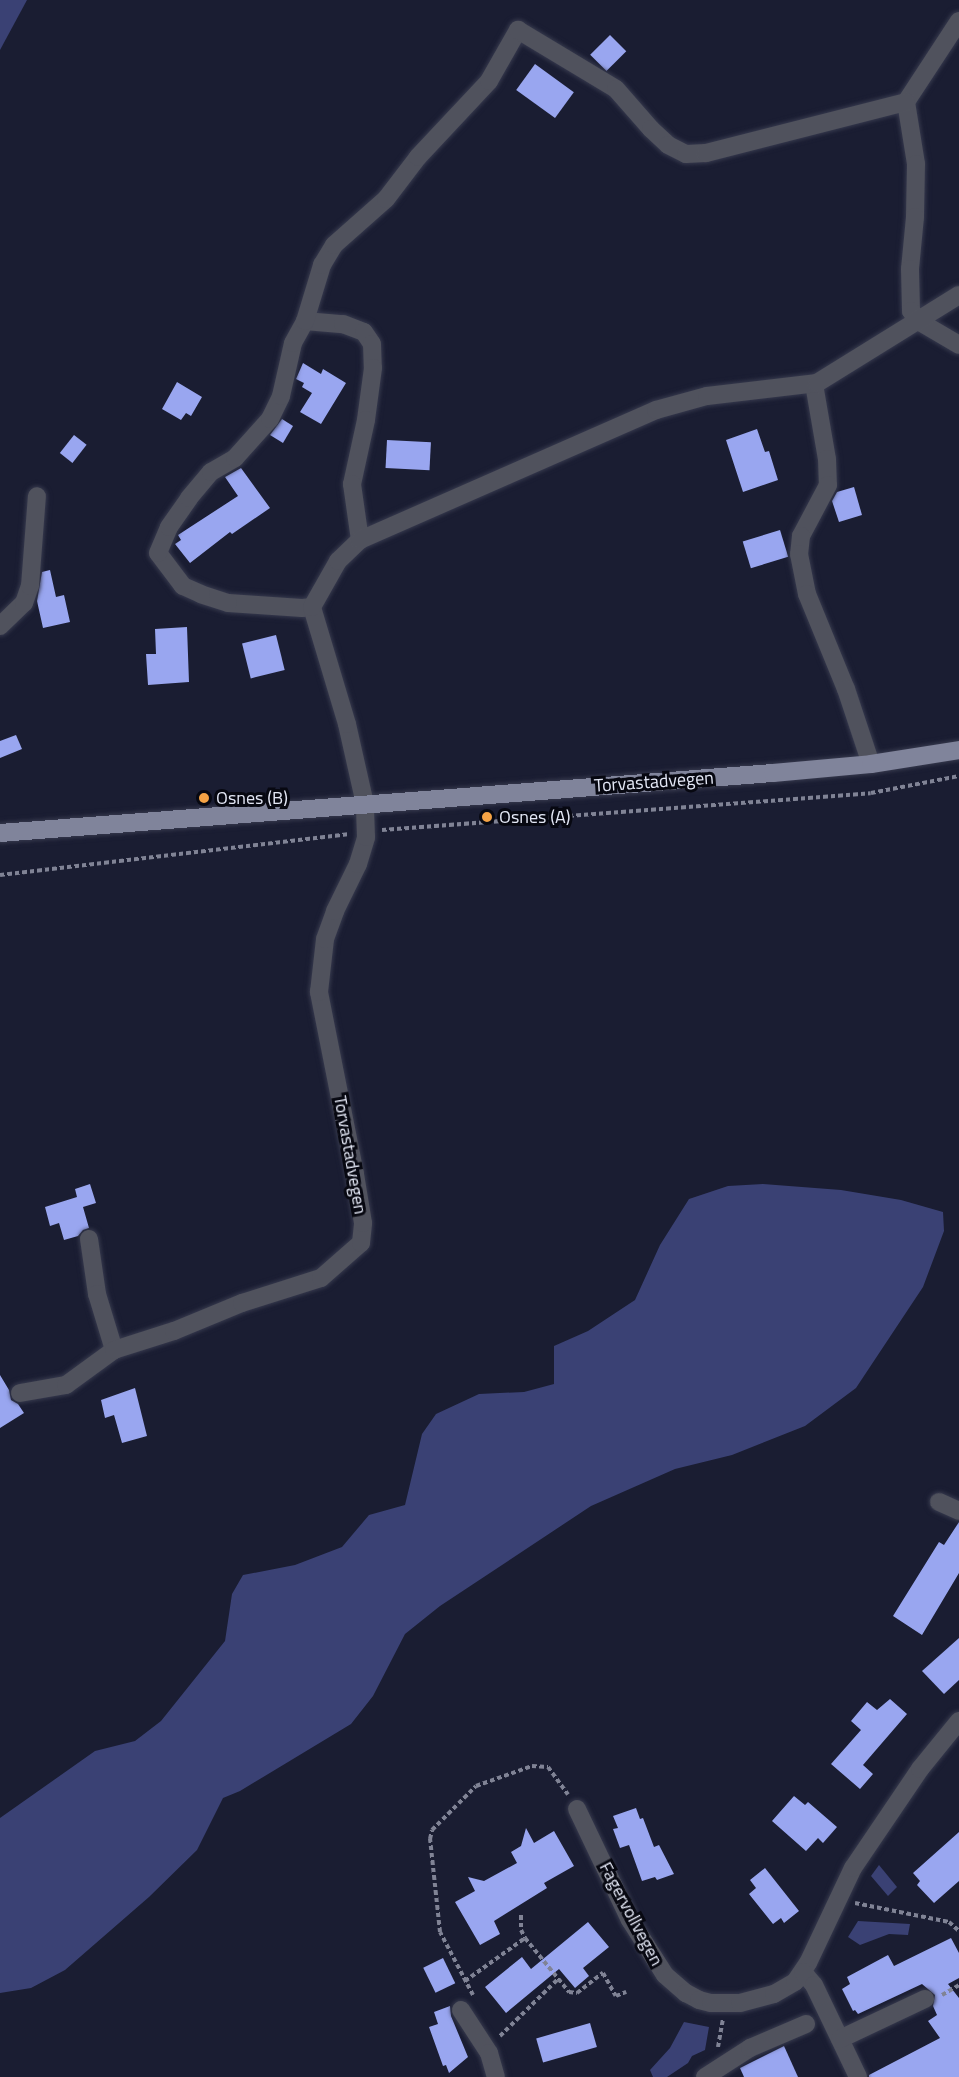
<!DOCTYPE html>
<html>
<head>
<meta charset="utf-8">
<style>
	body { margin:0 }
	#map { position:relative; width:959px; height:2077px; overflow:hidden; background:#1a1d32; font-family:"Titillium Web",sans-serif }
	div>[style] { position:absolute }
	.green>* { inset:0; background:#3a4174 }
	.building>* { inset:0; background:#99a6f0; transform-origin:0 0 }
	.path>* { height:4px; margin-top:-2px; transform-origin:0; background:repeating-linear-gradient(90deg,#808395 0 4.5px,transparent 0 7.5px) }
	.roads { filter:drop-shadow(0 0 2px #36394d) drop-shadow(0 0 2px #36394d) }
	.minor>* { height:18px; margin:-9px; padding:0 9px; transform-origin:9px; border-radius:9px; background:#50525d }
	.major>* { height:18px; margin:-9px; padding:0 9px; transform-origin:9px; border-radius:9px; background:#80849b }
	.dots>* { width:16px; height:16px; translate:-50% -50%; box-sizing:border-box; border:3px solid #070811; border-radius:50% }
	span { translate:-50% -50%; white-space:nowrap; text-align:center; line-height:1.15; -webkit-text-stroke:6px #070811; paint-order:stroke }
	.street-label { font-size:18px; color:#e4e8f6 }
	.poi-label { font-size:18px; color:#e4e8f6 }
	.left { translate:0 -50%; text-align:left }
</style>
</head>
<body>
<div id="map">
	<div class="green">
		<i style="clip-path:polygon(0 0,27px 0,0 50px)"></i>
		<i style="clip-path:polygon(763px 1184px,841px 1190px,901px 1200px,943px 1212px,944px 1231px,923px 1287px,856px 1388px,805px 1426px,732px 1455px,675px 1469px,591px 1506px,440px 1606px,405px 1634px,373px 1696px,351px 1724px,240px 1791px,223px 1798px,197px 1850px,149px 1897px,65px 1970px,31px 1988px,0 1993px,0 1818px,95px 1751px,135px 1741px,161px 1721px,225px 1641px,232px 1594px,243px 1575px,295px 1565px,342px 1547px,369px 1515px,405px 1505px,422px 1434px,436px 1414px,479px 1394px,524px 1392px,554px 1384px,554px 1346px,588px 1331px,635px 1300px,660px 1245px,689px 1199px,728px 1186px)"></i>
		<i style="clip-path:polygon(879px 1865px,897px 1887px,888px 1896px,871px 1876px)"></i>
		<i style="clip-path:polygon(858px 1921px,910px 1924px,908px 1935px,889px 1934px,860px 1945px,848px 1937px)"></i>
		<i style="clip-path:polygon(684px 2022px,709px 2027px,705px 2050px,692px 2056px,688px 2063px,667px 2077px,653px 2077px,650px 2070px,670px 2048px)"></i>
	</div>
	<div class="building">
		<i style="left:610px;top:35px;width:23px;height:28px;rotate:45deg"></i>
		<i style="left:535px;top:64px;width:48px;height:32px;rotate:36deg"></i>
		<i style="clip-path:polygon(303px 363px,321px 374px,323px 369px,346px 383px,321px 424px,300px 412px,312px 393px,302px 387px,304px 383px,296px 379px)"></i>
		<i style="clip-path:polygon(177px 382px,202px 397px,191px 416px,186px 413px,181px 420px,162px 409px)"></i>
		<i style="clip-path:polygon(282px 419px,293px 426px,283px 443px,270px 435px)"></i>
		<i style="clip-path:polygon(757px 429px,765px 452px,769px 451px,778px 480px,743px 492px,726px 440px)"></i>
		<i style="left:74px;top:435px;width:16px;height:23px;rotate:38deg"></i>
		<i style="left:387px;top:440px;width:44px;height:28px;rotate:3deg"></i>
		<i style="clip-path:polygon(241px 468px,270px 508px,232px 534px,230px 532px,190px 563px,175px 544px,181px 540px,178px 535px,238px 496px,225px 477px)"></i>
		<i style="clip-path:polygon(854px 487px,862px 515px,839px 522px,832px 501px,837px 492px)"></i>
		<i style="left:780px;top:530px;width:28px;height:39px;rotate:73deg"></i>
		<i style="clip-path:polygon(50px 570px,56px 597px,64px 595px,70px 622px,43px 628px,37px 601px,42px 572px)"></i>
		<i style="clip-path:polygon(187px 627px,189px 682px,148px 685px,146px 654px,156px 654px,155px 629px)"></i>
		<i style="left:276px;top:635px;width:36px;height:35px;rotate:76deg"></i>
		<i style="clip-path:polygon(16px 735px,22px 749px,0 758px,0 741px)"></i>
		<i style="clip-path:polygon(90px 1184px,96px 1203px,83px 1207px,89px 1228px,83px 1230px,78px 1236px,64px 1240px,59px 1223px,50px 1226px,45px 1207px,77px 1197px,75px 1189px)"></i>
		<i style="clip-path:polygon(0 1375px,9px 1390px,11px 1400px,18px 1404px,24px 1413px,0 1428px)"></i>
		<i style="clip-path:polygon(135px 1388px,147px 1436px,122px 1443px,114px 1415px,105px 1418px,101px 1400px)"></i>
		<i style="clip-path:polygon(959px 1522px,959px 1573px,922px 1635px,893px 1616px,939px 1542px,944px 1545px)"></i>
		<i style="clip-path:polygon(959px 1638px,959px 1680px,944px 1694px,922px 1671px)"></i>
		<i style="clip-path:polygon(890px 1699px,907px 1714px,863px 1765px,873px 1774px,860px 1789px,831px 1764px,861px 1730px,851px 1721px,867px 1702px,877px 1710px)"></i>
		<i style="clip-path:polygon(794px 1796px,805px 1805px,808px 1802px,837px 1827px,823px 1843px,818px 1838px,806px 1851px,772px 1821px)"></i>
		<i style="clip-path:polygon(636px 1808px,640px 1819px,643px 1818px,654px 1847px,659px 1845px,674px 1874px,657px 1880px,655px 1877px,642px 1881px,629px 1845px,620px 1848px,613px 1829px,618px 1828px,613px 1816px)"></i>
		<i style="clip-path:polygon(526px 1828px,534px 1843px,554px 1831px,574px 1866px,544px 1883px,547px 1888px,494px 1921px,500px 1934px,480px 1945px,455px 1902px,475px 1891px,468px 1877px,484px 1881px,517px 1863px,511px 1852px,521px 1846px)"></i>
		<i style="clip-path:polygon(959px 1832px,959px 1881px,934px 1903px,917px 1885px,920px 1881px,913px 1873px)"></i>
		<i style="clip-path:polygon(765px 1868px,799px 1911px,784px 1923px,781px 1918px,773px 1924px,749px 1894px,756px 1888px,750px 1880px)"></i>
		<i style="clip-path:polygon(588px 1922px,609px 1947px,583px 1968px,589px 1976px,575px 1988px,559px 1969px,506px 2013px,485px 1987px,522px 1957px,531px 1969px)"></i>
		<i style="clip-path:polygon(951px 1938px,959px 1953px,959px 1978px,948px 1984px,959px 1998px,959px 2077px,869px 2077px,869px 2075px,940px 2038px,928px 2021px,937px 2015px,933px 2006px,935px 1995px,922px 1984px,858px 2014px,855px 2010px,853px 2011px,842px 1989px,850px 1984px,847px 1977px,888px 1955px,894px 1966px)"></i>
		<i style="left:443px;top:1958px;width:28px;height:22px;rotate:64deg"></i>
		<i style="clip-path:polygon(450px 2006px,451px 2016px,468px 2057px,449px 2073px,446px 2065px,443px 2066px,429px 2027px,438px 2024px,434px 2012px)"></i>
		<i style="left:590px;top:2023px;width:25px;height:56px;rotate:74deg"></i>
		<i style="clip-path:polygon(784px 2046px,798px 2077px,744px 2077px,740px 2068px)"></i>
	</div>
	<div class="path">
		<i style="left:382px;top:830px;width:490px;rotate:-4.3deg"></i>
		<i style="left:871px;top:793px;width:90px;rotate:-10.9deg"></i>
		<i style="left:0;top:875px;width:350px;rotate:-6.7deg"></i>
		<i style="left:855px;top:1903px;width:96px;rotate:11.4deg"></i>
		<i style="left:949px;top:1922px;width:13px;rotate:42deg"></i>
		<i style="left:521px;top:1915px;width:15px;rotate:90deg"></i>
		<i style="left:521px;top:1930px;width:9px;rotate:63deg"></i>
		<i style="left:525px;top:1938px;width:70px;rotate:50.8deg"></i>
		<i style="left:569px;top:1992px;width:8px;rotate:7deg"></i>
		<i style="left:577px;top:1993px;width:33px;rotate:-38deg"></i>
		<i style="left:603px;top:1973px;width:26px;rotate:61deg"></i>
		<i style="left:616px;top:1996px;width:11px;rotate:-22deg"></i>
		<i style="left:465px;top:1981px;width:74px;rotate:-35.6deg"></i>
		<i style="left:473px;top:1995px;width:71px;rotate:-117.6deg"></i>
		<i style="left:440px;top:1932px;width:94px;rotate:-96.1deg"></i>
		<i style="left:430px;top:1839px;width:9px;rotate:-77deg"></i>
		<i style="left:432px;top:1830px;width:62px;rotate:-45deg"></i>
		<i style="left:476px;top:1786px;width:59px;rotate:-19.7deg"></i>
		<i style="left:532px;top:1766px;width:16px;rotate:4deg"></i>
		<i style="left:548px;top:1767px;width:34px;rotate:54deg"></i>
		<i style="left:942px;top:1995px;width:20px;rotate:-30deg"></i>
		<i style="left:500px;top:2036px;width:81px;rotate:-44.5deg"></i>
		<i style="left:718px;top:2047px;width:28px;rotate:-80deg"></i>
	</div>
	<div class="roads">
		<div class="minor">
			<i style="left:959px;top:21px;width:97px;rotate:123.2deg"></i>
			<i style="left:906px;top:102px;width:63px;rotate:80.8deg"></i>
			<i style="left:916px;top:164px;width:53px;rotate:91.1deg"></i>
			<i style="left:915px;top:217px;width:52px;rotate:95.5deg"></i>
			<i style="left:910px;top:269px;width:42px;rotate:88.6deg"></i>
			<i style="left:911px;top:311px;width:14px;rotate:51deg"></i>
			<i style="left:920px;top:322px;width:45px;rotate:30.5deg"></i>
			<i style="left:305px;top:321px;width:38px;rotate:5deg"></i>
			<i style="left:343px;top:324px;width:22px;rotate:21deg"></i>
			<i style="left:364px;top:332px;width:14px;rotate:56deg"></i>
			<i style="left:372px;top:344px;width:24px;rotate:88deg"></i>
			<i style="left:373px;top:368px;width:52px;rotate:97.7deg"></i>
			<i style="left:366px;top:420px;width:66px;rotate:102.3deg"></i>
			<i style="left:352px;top:484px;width:57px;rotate:81.9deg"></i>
			<i style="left:814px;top:384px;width:76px;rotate:80.2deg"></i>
			<i style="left:827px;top:459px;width:26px;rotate:88deg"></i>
			<i style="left:828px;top:485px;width:58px;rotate:117.9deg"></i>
			<i style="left:801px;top:536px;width:18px;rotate:96deg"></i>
			<i style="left:799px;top:554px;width:41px;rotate:78.7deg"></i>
			<i style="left:807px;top:594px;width:103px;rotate:67.7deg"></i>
			<i style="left:846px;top:689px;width:79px;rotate:71.6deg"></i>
			<i style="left:312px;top:607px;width:10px;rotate:174deg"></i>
			<i style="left:302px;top:608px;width:74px;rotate:-176.1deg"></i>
			<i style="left:228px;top:603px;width:28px;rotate:-162deg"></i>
			<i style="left:201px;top:594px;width:20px;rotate:-156deg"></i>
			<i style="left:183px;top:586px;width:41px;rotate:-127.1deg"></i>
			<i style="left:158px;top:553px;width:28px;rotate:-67deg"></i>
			<i style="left:169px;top:527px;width:35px;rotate:-55deg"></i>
			<i style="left:189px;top:498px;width:34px;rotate:-50deg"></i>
			<i style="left:211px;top:472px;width:28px;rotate:-30deg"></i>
			<i style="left:235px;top:458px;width:52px;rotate:-48.1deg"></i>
			<i style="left:270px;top:419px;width:25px;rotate:-64deg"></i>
			<i style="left:281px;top:396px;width:54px;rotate:-77.2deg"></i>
			<i style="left:293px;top:343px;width:25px;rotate:-61deg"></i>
			<i style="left:305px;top:321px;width:59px;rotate:-73.1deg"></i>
			<i style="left:322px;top:265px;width:23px;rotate:-59deg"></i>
			<i style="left:334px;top:245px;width:69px;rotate:-41.5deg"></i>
			<i style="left:386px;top:199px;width:53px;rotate:-52.7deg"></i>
			<i style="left:418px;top:157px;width:104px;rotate:-46.9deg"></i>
			<i style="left:489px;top:81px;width:59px;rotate:-60.4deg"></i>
			<i style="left:518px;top:30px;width:114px;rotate:31deg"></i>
			<i style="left:616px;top:89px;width:53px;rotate:48.8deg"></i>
			<i style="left:651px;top:129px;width:23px;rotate:43deg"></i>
			<i style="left:668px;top:145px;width:20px;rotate:27deg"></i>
			<i style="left:686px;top:154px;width:20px;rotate:-3deg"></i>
			<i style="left:706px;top:153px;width:206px;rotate:-14.3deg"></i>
			<i style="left:0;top:626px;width:33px;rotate:-44deg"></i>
			<i style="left:24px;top:603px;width:18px;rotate:-71deg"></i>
			<i style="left:30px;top:586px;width:90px;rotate:-85.6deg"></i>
			<i style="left:89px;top:1239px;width:56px;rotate:81.7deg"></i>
			<i style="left:97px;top:1294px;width:59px;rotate:73.1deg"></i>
			<i style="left:20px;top:1393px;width:47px;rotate:-9.9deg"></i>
			<i style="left:66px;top:1385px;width:59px;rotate:-36.1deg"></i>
			<i style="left:114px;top:1350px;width:63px;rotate:-17.6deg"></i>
			<i style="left:174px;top:1331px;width:74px;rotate:-22.4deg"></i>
			<i style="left:242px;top:1303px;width:83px;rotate:-17.6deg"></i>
			<i style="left:321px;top:1278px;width:53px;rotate:-41.2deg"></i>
			<i style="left:361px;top:1243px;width:20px;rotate:-84deg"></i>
			<i style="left:363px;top:1223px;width:50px;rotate:-99.3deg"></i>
			<i style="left:355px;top:1174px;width:186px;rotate:-101.2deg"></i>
			<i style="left:319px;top:992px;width:53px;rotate:-83.5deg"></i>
			<i style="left:325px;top:939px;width:30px;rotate:-70deg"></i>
			<i style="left:335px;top:911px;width:52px;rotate:-63.9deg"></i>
			<i style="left:358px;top:864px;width:28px;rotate:-73deg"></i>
			<i style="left:366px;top:837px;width:33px;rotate:-92deg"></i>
			<i style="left:365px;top:804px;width:82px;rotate:-102.7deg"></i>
			<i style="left:347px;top:724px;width:122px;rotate:-106.7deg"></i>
			<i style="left:312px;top:607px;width:53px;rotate:-60.5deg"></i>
			<i style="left:338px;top:561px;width:30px;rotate:-44deg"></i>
			<i style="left:360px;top:540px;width:323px;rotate:-23.7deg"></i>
			<i style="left:656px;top:410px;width:53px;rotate:-15.4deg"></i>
			<i style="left:707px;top:396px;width:111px;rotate:-6.7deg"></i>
			<i style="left:817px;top:383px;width:167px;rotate:-31.8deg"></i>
			<i style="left:939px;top:1502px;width:22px;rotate:24deg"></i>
			<i style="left:577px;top:1809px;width:123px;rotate:64.5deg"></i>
			<i style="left:630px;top:1920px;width:65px;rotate:57.5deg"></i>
			<i style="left:665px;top:1975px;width:28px;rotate:41deg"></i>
			<i style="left:686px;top:1993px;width:15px;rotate:28deg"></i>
			<i style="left:699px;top:2000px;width:12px;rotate:14deg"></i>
			<i style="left:711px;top:2003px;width:29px"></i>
			<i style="left:740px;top:2003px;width:35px;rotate:-15deg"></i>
			<i style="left:774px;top:1994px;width:24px;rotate:-30deg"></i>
			<i style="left:795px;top:1982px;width:23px;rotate:-56deg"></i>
			<i style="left:808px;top:1963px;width:105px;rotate:-64.7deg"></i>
			<i style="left:853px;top:1868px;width:120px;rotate:-55.9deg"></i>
			<i style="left:920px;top:1769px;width:62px;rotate:-50.9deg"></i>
			<i style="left:803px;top:1972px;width:17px;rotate:50deg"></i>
			<i style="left:814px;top:1985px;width:102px;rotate:64.4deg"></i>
			<i style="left:461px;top:2010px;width:51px;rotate:56.9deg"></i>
			<i style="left:489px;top:2053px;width:25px;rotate:74deg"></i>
			<i style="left:840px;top:2039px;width:94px;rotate:-25.2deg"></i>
			<i style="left:705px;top:2077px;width:54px;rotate:-32.8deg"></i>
			<i style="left:750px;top:2048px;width:61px;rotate:-23.2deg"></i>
		</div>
		<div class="major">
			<i style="left:0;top:833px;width:775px;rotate:-4.44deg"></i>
			<i style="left:773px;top:773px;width:98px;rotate:-5.2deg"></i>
			<i style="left:871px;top:764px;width:89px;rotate:-9deg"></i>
		</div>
	</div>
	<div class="dots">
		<i style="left:204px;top:798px;background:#f5a345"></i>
		<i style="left:487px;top:817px;background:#f5a345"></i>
	</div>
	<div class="street-label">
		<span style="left:654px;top:782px;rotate:-4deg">Torvastadvegen</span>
		<span style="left:350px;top:1155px;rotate:80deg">Torvastadvegen</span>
		<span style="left:631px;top:1914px;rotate:62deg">Fagervollvegen</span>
	</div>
	<div class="poi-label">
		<span class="left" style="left:216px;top:798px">Osnes (B)</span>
		<span class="left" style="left:499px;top:817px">Osnes (A)</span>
	</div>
</div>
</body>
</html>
